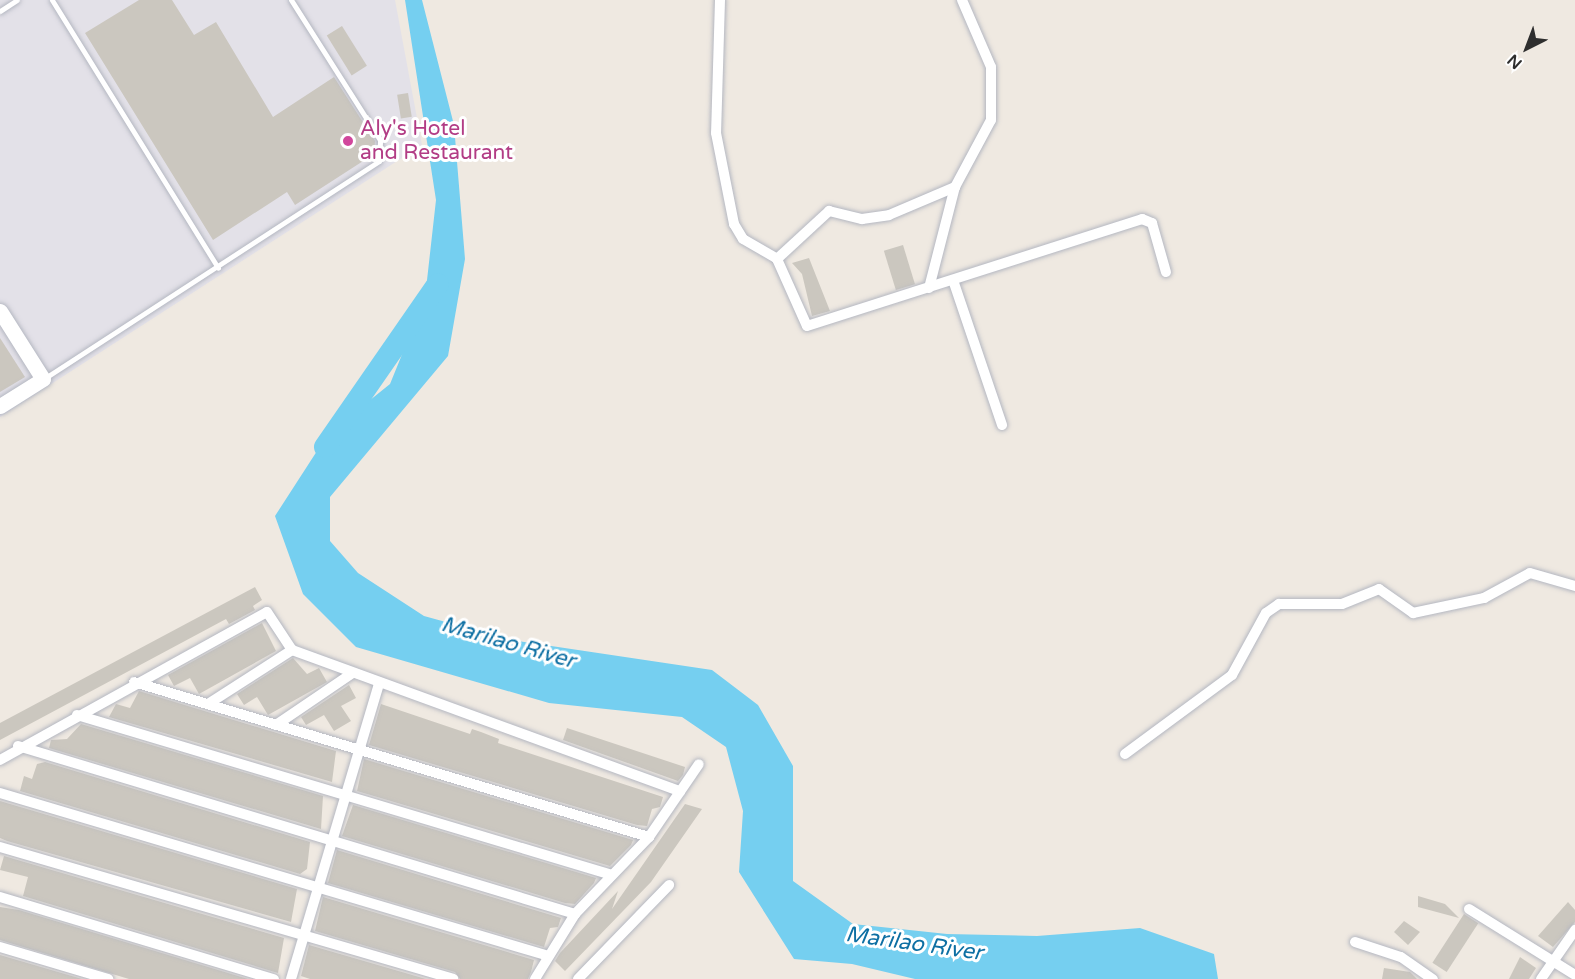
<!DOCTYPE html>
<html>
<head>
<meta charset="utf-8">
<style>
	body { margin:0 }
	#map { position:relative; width:1575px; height:979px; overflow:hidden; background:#efe9e1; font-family:"Varela Round",sans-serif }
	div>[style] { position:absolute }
	.industrial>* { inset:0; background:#e3e1e8 }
	.water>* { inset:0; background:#75cff0 }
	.river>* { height:22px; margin:-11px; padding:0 11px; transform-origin:11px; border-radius:11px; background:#75cff0 }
	.building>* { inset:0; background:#cbc7bf; transform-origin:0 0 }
	.roads { filter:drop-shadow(0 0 2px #b4b7c1) drop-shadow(0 0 2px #b4b7c1) }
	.lane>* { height:5px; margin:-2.5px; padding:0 2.5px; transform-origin:2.5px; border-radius:2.5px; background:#fff }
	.street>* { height:10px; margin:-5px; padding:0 5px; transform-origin:5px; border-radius:5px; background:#fff }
	.secondary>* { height:15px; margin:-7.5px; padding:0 7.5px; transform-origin:7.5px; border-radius:7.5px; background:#fff }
	.dots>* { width:16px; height:16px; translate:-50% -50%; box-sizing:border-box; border:3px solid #fff; border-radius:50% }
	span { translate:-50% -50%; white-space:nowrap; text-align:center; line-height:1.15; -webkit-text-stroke:6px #fff; paint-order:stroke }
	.hotel-label { font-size:21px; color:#b23c85 }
	.left { translate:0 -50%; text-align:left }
	.water-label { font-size:22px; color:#0d6fa3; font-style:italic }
	.north { position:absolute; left:1497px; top:18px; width:60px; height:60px; -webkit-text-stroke:4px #fff; paint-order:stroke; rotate:222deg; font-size:16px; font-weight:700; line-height:24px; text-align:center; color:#2e2e2e }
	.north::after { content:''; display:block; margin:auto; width:21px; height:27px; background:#2e2e2e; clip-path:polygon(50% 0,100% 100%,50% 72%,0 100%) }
</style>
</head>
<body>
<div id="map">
	<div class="industrial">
		<i style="clip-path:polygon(0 0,395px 0,422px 145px,0 417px)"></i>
	</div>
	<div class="water">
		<i style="clip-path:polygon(405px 0,422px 0,454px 125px,465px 259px,448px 356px,330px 497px,330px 541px,358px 573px,424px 616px,511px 640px,712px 670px,758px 705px,793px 766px,793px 881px,853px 924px,947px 934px,1037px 936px,1140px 928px,1214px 954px,1218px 979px,915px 979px,852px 964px,794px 959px,739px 872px,743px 811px,726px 747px,682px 717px,549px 703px,356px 647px,303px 594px,275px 516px,328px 434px,390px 384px,425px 298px,436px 200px)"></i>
	</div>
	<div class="river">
		<i style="left:325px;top:447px;width:198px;rotate:-55.3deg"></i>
	</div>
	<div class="building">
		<i style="clip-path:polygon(139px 0,172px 0,194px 35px,216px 22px,273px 117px,334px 77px,375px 141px,374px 154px,295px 205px,287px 192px,213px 240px,85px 33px)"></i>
		<i style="left:342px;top:26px;width:47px;height:18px;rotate:58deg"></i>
		<i style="left:408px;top:93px;width:24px;height:11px;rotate:81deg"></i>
		<i style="left:903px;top:245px;width:41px;height:20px;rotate:73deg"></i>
		<i style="clip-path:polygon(809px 258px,830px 311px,812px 316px,802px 274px,792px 263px)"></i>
		<i style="clip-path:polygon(0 338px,25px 377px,0 392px)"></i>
		<i style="clip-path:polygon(255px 587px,262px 600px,253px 606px,255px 610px,229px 624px,226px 619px,0 740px,0 723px)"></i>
		<i style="clip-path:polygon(262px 623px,276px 651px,199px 694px,190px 678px,174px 686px,168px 675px)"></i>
		<i style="clip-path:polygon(293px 658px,307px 674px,319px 668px,327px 682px,268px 715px,257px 697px,244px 705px,237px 694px)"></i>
		<i style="clip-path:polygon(349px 685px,356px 698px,341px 706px,351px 721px,334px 731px,324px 715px,306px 725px,301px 717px)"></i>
		<i style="clip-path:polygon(139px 691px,336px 751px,332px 782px,109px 717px,116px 704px,130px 708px)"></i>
		<i style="clip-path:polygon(381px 704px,470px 734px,472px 729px,481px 732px,499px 739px,498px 743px,663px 797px,660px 807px,652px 809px,647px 826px,637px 825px,369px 745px)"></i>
		<i style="clip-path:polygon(81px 724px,323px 796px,321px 829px,49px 748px,51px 740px,67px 739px)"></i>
		<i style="clip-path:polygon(567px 728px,685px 767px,683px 775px,678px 781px,563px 740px)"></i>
		<i style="clip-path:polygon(364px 759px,633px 840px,631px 845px,610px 866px,357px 791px)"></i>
		<i style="clip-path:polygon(45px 762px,310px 842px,307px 869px,300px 874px,20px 791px,24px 776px,32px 779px,37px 764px)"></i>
		<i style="clip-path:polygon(0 801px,297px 889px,291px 922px,7px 841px,0 838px)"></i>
		<i style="clip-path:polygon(685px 804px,702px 809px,651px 882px,565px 971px,555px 961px,560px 953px,618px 891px,612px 909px)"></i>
		<i style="clip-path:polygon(353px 805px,596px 878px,594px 883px,575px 904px,565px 903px,342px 836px)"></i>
		<i style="clip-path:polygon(337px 850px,561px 918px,558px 927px,550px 928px,544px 947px,328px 883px)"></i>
		<i style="clip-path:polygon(4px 856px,284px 938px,278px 973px,23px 896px,28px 877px,0 870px)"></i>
		<i style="clip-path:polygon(1418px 896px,1445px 904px,1459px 918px,1418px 907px)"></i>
		<i style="clip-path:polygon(323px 897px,534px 960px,531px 972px,528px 979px,460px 979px,455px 972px,315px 931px)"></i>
		<i style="clip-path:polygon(1568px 902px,1575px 910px,1575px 922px,1553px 947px,1538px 936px)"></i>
		<i style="clip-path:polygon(0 907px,19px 910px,248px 979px,129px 979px,0 940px)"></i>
		<i style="left:1464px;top:914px;width:17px;height:58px;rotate:33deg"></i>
		<i style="clip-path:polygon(1404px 921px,1420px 932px,1408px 945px,1394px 932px)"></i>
		<i style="clip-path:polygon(309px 945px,426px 979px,310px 979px,301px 976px)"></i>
		<i style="clip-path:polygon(0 955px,82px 979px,0 979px)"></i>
		<i style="clip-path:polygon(1520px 957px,1536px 968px,1529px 979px,1509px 979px)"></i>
		<i style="clip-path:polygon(1384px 968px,1410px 972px,1417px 979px,1382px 979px)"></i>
	</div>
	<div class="roads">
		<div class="lane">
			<i style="left:52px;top:0;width:315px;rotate:58.2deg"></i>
			<i style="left:0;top:11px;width:20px;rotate:-33deg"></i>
			<i style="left:45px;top:378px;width:398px;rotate:-33deg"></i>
			<i style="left:379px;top:161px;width:21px;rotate:-87deg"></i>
			<i style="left:380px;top:140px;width:166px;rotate:-122.4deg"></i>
		</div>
		<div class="street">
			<i style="left:720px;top:0;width:133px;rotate:91.7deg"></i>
			<i style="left:716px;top:133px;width:93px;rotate:78.8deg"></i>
			<i style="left:734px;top:224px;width:17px;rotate:59deg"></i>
			<i style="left:743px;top:239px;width:39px;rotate:30deg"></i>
			<i style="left:777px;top:259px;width:73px;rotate:65.9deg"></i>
			<i style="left:807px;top:326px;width:352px;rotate:-17.7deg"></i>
			<i style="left:1142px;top:219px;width:11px;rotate:22deg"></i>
			<i style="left:1152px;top:223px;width:51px;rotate:74.1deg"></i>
			<i style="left:777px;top:259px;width:71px;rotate:-42.7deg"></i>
			<i style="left:829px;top:211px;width:34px;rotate:14deg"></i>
			<i style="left:862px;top:219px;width:27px;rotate:-8deg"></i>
			<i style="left:889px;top:215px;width:72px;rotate:-23deg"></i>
			<i style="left:954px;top:283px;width:150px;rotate:71.3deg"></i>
			<i style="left:929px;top:288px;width:104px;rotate:-75.6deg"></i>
			<i style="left:955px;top:187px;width:76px;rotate:-61.8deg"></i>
			<i style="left:991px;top:120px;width:53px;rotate:-90deg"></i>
			<i style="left:991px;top:67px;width:73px;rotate:-113.4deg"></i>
			<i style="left:134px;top:682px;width:538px;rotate:16.75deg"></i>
			<i style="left:208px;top:704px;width:100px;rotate:-32.7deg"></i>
			<i style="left:77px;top:715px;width:558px;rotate:16.65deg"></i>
			<i style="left:276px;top:725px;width:91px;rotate:-34.2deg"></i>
			<i style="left:18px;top:746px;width:582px;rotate:16.78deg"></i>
			<i style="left:1125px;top:754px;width:133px;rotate:-36.4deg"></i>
			<i style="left:1232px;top:675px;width:71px;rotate:-61.3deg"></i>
			<i style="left:1266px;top:613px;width:16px;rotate:-35deg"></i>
			<i style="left:1279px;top:604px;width:63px"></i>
			<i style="left:1342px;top:604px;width:40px;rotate:-22deg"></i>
			<i style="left:1379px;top:589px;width:42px;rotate:35.2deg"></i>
			<i style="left:1413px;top:613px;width:73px;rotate:-11.9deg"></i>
			<i style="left:1484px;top:598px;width:52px;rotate:-28.5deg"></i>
			<i style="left:1530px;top:573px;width:47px;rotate:16.1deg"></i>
			<i style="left:0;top:760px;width:305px;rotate:-29deg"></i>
			<i style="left:267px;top:612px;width:45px;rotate:56.7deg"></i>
			<i style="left:292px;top:650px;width:413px;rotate:20deg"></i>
			<i style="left:0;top:793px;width:569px;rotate:16.55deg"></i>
			<i style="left:0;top:847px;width:472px;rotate:16.2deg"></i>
			<i style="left:0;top:897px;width:286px;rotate:16.7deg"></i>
			<i style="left:1469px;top:909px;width:125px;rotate:31.9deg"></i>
			<i style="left:1355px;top:942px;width:48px;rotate:18.1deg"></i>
			<i style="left:1401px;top:957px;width:39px;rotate:35deg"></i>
			<i style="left:0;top:947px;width:113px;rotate:16.5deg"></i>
			<i style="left:291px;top:979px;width:308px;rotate:-73.4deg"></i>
			<i style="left:535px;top:979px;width:76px;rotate:-58.4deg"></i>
			<i style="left:575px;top:914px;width:107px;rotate:-46.1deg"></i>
			<i style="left:649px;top:837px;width:88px;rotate:-55.6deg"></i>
			<i style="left:578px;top:979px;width:131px;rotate:-45.9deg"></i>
			<i style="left:1541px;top:979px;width:60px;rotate:-55.2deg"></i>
		</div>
		<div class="secondary">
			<i style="left:0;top:311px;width:80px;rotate:57.7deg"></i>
			<i style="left:43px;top:379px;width:51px;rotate:147.9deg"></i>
		</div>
	</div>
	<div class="dots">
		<i style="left:348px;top:141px;background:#d1479c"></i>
	</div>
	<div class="hotel-label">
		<span class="left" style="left:360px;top:141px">Aly's Hotel<br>and Restaurant</span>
	</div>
	<div class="water-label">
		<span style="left:508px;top:643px;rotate:16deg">Marilao River</span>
		<span style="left:914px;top:944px;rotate:8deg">Marilao River</span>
	</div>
	<div class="north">N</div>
</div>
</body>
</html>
